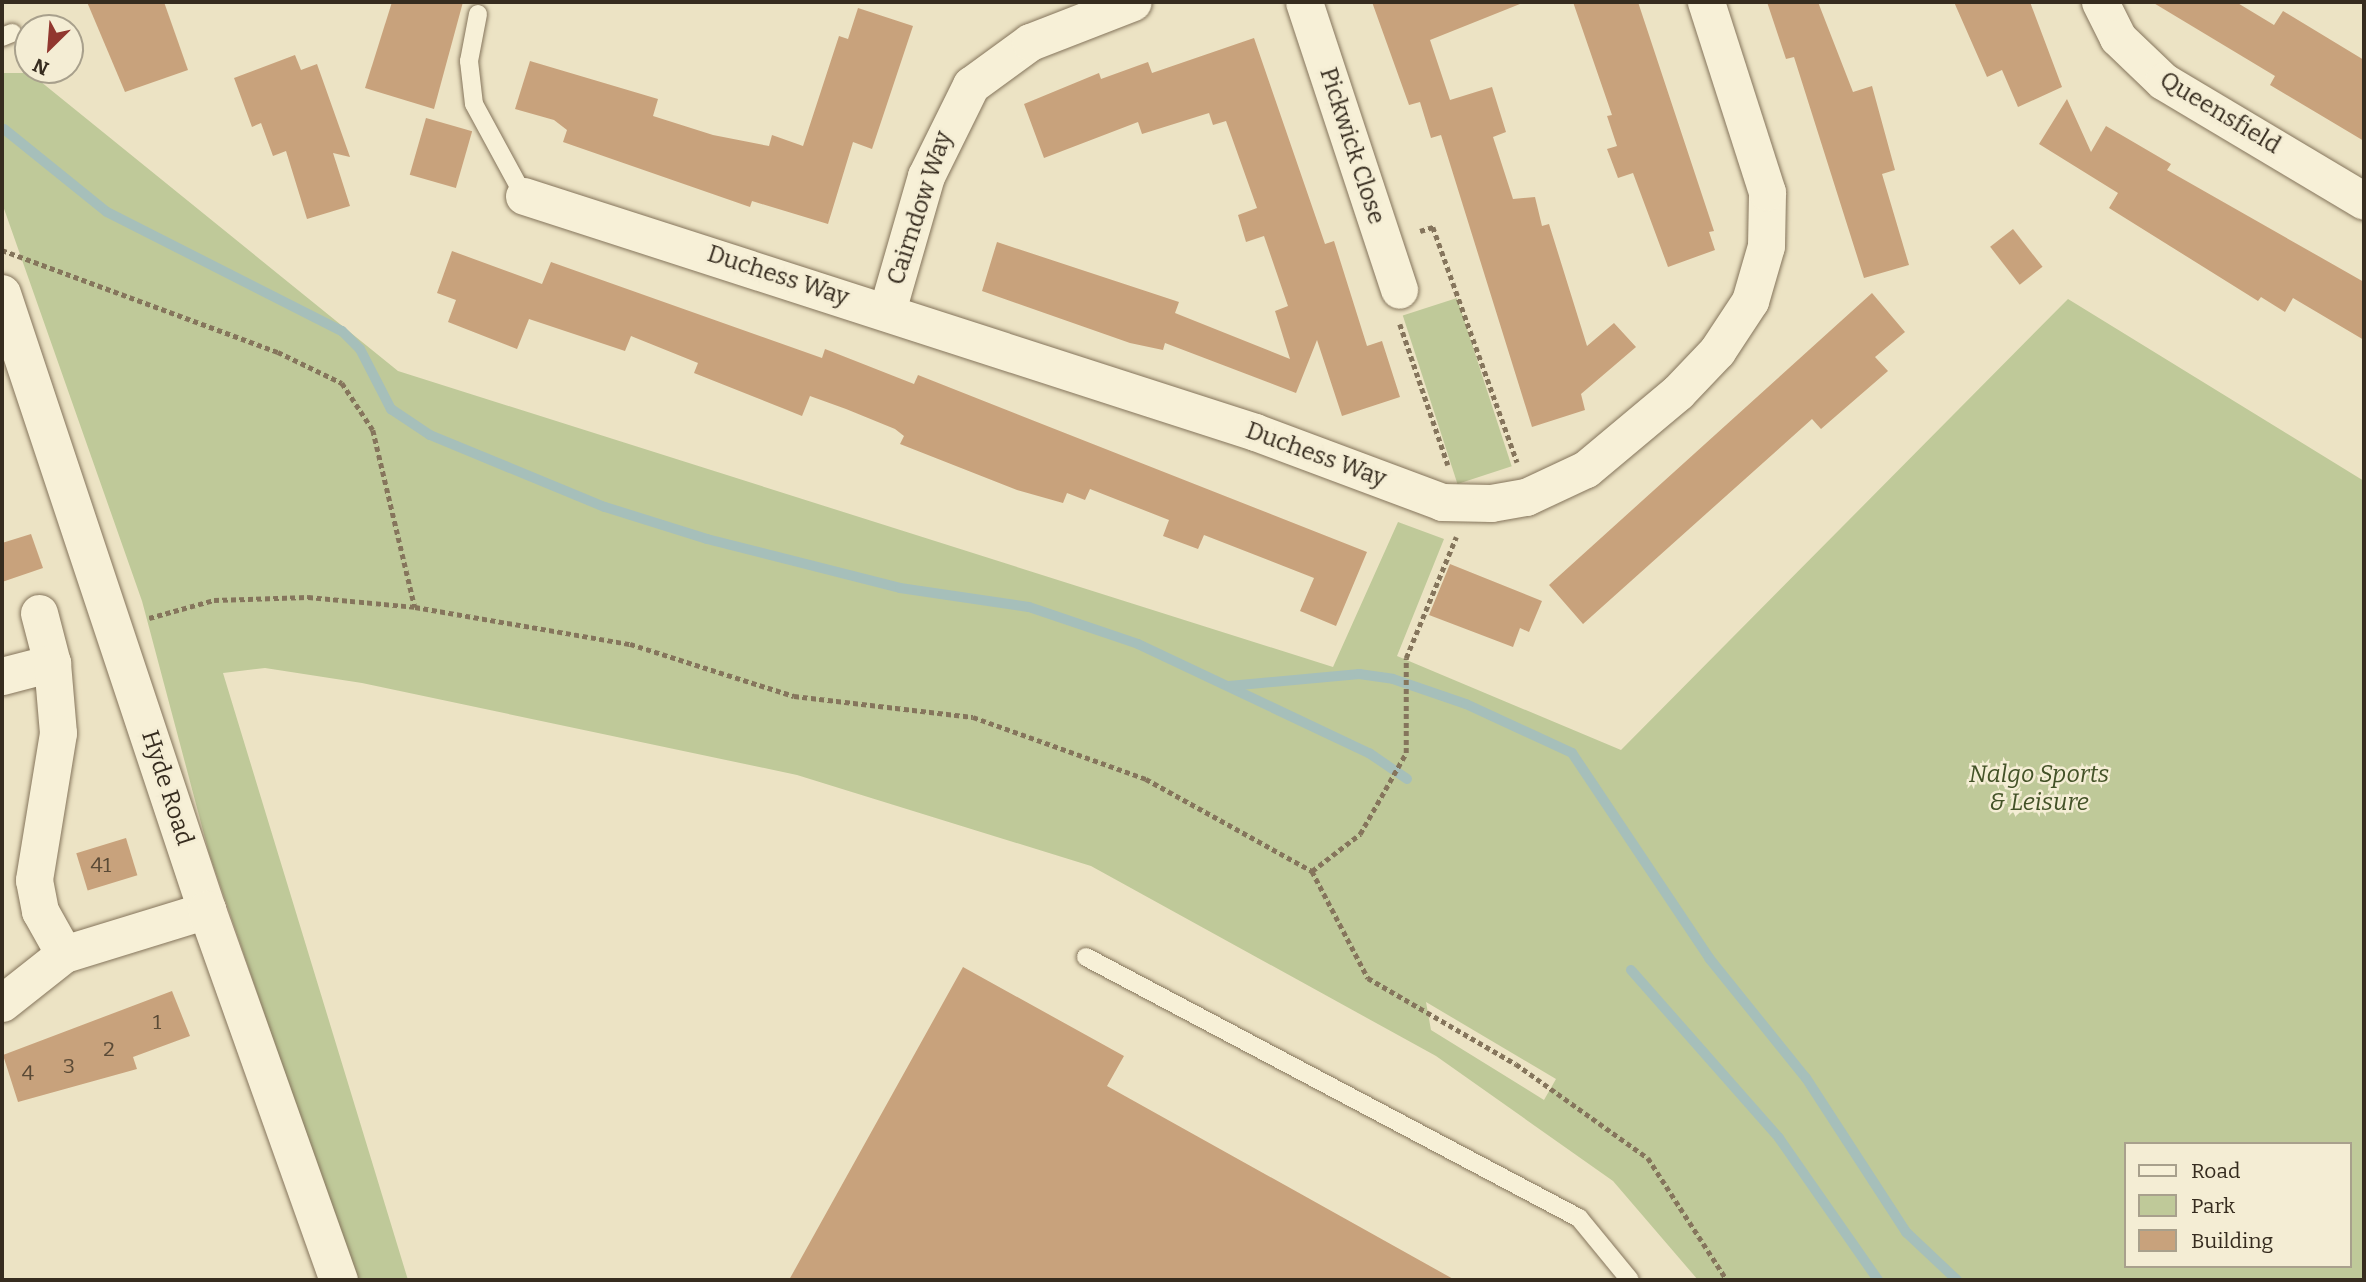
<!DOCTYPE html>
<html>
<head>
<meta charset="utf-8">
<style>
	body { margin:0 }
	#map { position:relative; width:2366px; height:1282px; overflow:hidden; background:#ece3c4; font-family:Bitter,serif }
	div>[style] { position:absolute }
	.green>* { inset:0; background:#bfc999; transform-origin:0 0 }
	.stream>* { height:10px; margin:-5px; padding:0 5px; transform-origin:5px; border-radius:5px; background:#a6bfba }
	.building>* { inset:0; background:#c8a27c; transform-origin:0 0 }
	.path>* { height:4.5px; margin-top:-2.25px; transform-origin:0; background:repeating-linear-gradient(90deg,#85755c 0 5px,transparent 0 8.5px) }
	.roads { filter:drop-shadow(0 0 2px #85755c) drop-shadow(0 0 2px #85755c) }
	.lane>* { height:18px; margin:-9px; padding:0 9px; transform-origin:9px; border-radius:9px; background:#f7f0d7 }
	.street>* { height:37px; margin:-18.5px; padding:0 18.5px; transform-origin:18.5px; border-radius:18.5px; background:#f7f0d7 }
	.secondary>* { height:38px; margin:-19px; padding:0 19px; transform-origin:19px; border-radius:19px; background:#f7f0d7 }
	span { translate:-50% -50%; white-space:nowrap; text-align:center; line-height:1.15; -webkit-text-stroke:5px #f4edd4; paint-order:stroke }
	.number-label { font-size:21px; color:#5a4a36 }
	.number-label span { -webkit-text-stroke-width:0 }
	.street-label { font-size:24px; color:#362c1f }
	.park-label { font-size:24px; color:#435227; font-style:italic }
	.frame { position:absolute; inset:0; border:4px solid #362c1f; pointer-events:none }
	.legend { position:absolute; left:2124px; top:1142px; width:228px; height:126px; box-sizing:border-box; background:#f4edd4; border:2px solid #a8a08c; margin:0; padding:9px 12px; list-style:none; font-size:21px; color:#362c1f }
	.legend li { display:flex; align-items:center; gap:14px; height:35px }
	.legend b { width:35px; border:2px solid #a8a08c }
	.north { position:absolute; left:14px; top:14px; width:70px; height:70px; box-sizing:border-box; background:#f4edd4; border:2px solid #a8a08c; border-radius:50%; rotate:205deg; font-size:19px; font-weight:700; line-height:28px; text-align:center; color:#362c1f }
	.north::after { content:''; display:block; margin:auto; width:24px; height:32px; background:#91372f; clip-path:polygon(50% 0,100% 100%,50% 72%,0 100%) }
</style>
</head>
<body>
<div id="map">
	<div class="green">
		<i style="clip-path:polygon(evenodd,2px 73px,30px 73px,398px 371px,1333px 667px,1398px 522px,1444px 539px,1397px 656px,1621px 750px,2068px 299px,2364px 481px,2364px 1280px,1698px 1280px,1613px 1181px,1436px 1056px,1091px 866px,797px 775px,362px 683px,265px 668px,223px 673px,408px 1280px,356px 1280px,209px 853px,142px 601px,2px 203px,2px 73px,1426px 1002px,1556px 1079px,1544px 1100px,1431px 1030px,1426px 1002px,2px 73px,2126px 1144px,2350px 1144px,2350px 1266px,2126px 1266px,2126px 1144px)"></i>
		<i style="left:1457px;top:298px;width:177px;height:57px;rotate:72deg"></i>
	</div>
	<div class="stream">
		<i style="left:4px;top:129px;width:132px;rotate:38.9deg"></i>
		<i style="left:107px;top:212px;width:263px;rotate:26.9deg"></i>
		<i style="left:342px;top:331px;width:25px;rotate:45deg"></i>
		<i style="left:360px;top:349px;width:68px;rotate:62.7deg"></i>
		<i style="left:391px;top:409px;width:47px;rotate:33.7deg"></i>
		<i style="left:430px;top:435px;width:189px;rotate:22.4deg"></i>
		<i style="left:605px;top:507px;width:107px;rotate:17.4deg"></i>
		<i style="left:707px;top:539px;width:199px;rotate:14.2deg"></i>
		<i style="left:900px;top:588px;width:130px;rotate:8.4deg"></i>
		<i style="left:1029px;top:607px;width:115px;rotate:18.7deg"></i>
		<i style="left:1138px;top:644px;width:255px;rotate:25.3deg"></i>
		<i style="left:1369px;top:753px;width:46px;rotate:34.4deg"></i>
		<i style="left:1229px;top:686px;width:131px;rotate:-5.3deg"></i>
		<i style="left:1359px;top:674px;width:34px;rotate:8deg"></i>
		<i style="left:1393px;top:679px;width:77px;rotate:18.9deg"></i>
		<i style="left:1466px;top:704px;width:117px;rotate:24.8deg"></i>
		<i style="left:1572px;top:753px;width:247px;rotate:56.2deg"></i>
		<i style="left:1709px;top:958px;width:154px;rotate:51.1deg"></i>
		<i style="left:1806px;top:1078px;width:184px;rotate:57deg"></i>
		<i style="left:1906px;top:1232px;width:70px;rotate:43.3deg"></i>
		<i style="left:1631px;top:970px;width:224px;rotate:48.6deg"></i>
		<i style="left:1779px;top:1138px;width:173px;rotate:55.1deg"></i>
	</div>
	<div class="building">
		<i style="clip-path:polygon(87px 2px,164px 2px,188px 70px,125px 92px)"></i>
		<i style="clip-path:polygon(392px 2px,463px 2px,434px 109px,365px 88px)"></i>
		<i style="clip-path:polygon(1372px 2px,1525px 2px,1430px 40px,1450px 100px,1492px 87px,1506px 132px,1493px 137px,1513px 199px,1535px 197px,1542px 226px,1549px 224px,1587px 346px,1614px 323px,1636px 347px,1581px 394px,1585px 410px,1532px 427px,1441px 135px,1431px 138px,1420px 102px,1409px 105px)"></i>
		<i style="clip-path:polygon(1573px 2px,1638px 2px,1714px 231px,1709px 232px,1715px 250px,1668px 267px,1633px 173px,1618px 178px,1607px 149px,1617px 146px,1607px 116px,1612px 115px)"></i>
		<i style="clip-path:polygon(1767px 2px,1818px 2px,1853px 92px,1872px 86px,1895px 170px,1882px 174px,1909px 265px,1864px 278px,1794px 57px,1786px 59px)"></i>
		<i style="clip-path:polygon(1954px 2px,2030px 2px,2062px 87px,2018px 107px,2002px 70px,1987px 77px)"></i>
		<i style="clip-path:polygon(2152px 2px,2236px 2px,2274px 25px,2283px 11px,2364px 60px,2364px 141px,2270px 85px,2275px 76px)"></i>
		<i style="clip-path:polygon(858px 8px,913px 26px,872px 149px,853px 142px,828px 224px,752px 201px,750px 207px,563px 142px,567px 130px,554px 120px,515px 109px,530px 61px,658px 99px,653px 116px,713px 135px,769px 146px,772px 135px,803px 146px,839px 36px,848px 39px)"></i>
		<i style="clip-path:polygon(1254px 38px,1325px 244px,1334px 241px,1367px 346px,1382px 341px,1400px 397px,1342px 416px,1317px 340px,1296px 393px,1165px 343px,1163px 350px,1130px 343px,982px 291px,997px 242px,1179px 302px,1175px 313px,1290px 359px,1275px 311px,1288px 306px,1264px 236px,1246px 242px,1238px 215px,1257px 208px,1226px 121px,1213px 125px,1209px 113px,1142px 134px,1138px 122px,1044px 158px,1024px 104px,1099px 73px,1101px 79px,1148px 62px,1152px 73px)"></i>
		<i style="clip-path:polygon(295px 55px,301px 70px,317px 64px,350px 157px,333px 153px,350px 206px,307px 219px,286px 151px,273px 156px,261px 123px,252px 127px,234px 78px)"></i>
		<i style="clip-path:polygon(2067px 99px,2091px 152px,2106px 126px,2171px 164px,2167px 170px,2364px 282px,2364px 340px,2293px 298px,2285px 312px,2261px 297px,2258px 301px,2109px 208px,2118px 193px,2039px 144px)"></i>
		<i style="left:426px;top:118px;width:48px;height:59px;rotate:16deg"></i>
		<i style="left:2013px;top:229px;width:48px;height:29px;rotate:52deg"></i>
		<i style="clip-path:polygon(452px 251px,542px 284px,551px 262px,822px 358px,825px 349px,914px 384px,918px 375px,1367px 552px,1336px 626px,1300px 611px,1314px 578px,1204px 535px,1198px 549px,1163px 536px,1169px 520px,1090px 489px,1085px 500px,1067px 493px,1063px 503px,1017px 490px,900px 444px,904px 436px,895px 429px,846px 409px,810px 396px,802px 416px,694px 373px,698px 363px,631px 336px,625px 351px,529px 319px,517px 349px,448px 322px,456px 300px,437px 293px)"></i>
		<i style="clip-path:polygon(1872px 293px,1905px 332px,1875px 357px,1888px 371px,1821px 429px,1812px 419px,1583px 624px,1549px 585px)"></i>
		<i style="clip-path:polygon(31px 534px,43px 568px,2px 582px,2px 543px)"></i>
		<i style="clip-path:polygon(1450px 564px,1542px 601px,1529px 632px,1520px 628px,1513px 647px,1429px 615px)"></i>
		<i style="left:126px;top:838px;width:39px;height:52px;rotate:73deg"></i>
		<i style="clip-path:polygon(963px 967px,1124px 1056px,1107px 1086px,1455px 1280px,789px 1280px)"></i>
		<i style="clip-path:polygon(172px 991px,190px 1036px,133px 1057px,137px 1069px,18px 1102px,3px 1055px)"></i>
	</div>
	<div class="path">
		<i style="left:1420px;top:231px;width:14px;rotate:-17deg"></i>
		<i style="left:1433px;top:227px;width:250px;rotate:70.3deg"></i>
		<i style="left:2px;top:250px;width:294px;rotate:20.3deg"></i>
		<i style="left:278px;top:352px;width:71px;rotate:25.8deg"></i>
		<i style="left:342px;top:383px;width:56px;rotate:56.6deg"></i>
		<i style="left:373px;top:430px;width:182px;rotate:76.7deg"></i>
		<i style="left:1400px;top:324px;width:149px;rotate:71.2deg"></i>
		<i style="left:149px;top:618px;width:67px;rotate:-15.5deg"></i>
		<i style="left:214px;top:600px;width:94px;rotate:-1.8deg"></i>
		<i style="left:308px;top:597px;width:107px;rotate:5.3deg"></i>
		<i style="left:415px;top:607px;width:218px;rotate:9.8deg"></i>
		<i style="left:630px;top:644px;width:172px;rotate:17.6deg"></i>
		<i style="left:794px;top:696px;width:180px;rotate:6.7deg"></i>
		<i style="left:973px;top:717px;width:184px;rotate:19.7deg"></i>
		<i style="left:1146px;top:779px;width:190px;rotate:29deg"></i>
		<i style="left:1312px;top:871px;width:121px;rotate:62.4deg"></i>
		<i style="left:1368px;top:978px;width:171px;rotate:30.2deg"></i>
		<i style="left:1516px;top:1064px;width:162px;rotate:35.5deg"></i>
		<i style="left:1648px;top:1158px;width:145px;rotate:57.1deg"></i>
		<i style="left:1312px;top:871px;width:61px;rotate:-37.6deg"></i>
		<i style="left:1360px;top:834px;width:93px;rotate:-60.4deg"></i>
		<i style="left:1406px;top:753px;width:95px;rotate:-90deg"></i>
		<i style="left:1406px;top:658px;width:131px;rotate:-67.5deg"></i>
	</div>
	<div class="roads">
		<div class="lane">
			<i style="left:478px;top:14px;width:48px;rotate:100.8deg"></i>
			<i style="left:469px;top:61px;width:43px;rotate:83.4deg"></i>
			<i style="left:474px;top:104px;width:105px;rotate:61.5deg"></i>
			<i style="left:2px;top:37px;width:11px;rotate:-22deg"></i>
			<i style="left:1086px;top:957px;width:558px;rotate:27.9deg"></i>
			<i style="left:1579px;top:1218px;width:80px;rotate:50.6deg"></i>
		</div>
		<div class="street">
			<i style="left:1304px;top:2px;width:303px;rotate:71.7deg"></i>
			<i style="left:2100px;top:2px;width:40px;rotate:63.4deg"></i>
			<i style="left:2118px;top:38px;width:62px;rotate:43.7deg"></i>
			<i style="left:2163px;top:81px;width:234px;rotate:30.8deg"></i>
			<i style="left:524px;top:196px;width:768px;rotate:17.89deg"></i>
			<i style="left:1255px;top:432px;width:200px;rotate:20.5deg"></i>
			<i style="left:1442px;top:502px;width:49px;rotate:1.2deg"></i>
			<i style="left:1491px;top:503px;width:36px;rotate:-10deg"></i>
			<i style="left:1526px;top:497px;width:66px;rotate:-25deg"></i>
			<i style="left:1586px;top:469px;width:120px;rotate:-39.9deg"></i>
			<i style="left:1678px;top:392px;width:57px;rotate:-46.4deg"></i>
			<i style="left:1717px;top:351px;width:60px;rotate:-56.6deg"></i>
			<i style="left:1750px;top:301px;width:57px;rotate:-73.8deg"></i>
			<i style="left:1766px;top:246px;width:54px;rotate:-88.9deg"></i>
			<i style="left:1767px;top:192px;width:200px;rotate:-107.8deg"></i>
			<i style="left:887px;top:311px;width:141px;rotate:-73.9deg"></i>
			<i style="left:926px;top:176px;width:102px;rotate:-63.7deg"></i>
			<i style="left:971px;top:85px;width:73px;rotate:-36.1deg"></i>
			<i style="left:1030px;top:42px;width:110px;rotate:-21.2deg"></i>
			<i style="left:39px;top:613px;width:52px;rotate:75.4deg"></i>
			<i style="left:2px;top:676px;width:52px;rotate:-14.6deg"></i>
			<i style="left:52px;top:663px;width:70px;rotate:85.1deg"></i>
			<i style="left:58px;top:733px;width:149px;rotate:99.3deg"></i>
			<i style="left:34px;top:880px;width:32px;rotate:79deg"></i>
			<i style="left:40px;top:911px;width:49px;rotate:60.8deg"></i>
			<i style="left:2px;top:1003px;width:79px;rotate:-38.3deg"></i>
			<i style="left:64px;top:954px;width:150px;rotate:-17.1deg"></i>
		</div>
		<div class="secondary">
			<i style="left:2px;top:294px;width:649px;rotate:71.59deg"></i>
			<i style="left:207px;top:910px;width:393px;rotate:70.4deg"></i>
		</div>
	</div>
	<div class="number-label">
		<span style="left:101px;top:865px">41</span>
		<span style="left:157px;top:1022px">1</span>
		<span style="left:109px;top:1049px">2</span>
		<span style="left:69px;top:1066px">3</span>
		<span style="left:28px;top:1073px">4</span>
	</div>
	<div class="street-label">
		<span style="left:2220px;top:113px;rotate:31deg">Queensfield</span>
		<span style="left:1352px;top:146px;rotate:72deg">Pickwick Close</span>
		<span style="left:920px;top:208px;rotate:-72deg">Cairndow Way</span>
		<span style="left:778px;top:276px;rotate:18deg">Duchess Way</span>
		<span style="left:1316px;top:455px;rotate:20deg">Duchess Way</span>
		<span style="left:167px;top:788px;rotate:72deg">Hyde Road</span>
	</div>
	<div class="park-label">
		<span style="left:2039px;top:789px">Nalgo Sports<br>&amp; Leisure</span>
	</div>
	<div class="frame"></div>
	<ul class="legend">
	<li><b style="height:9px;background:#f7f0d7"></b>Road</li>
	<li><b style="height:19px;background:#bfc999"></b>Park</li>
	<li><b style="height:19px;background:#c8a27c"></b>Building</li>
	</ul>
	<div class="north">N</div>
</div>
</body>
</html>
